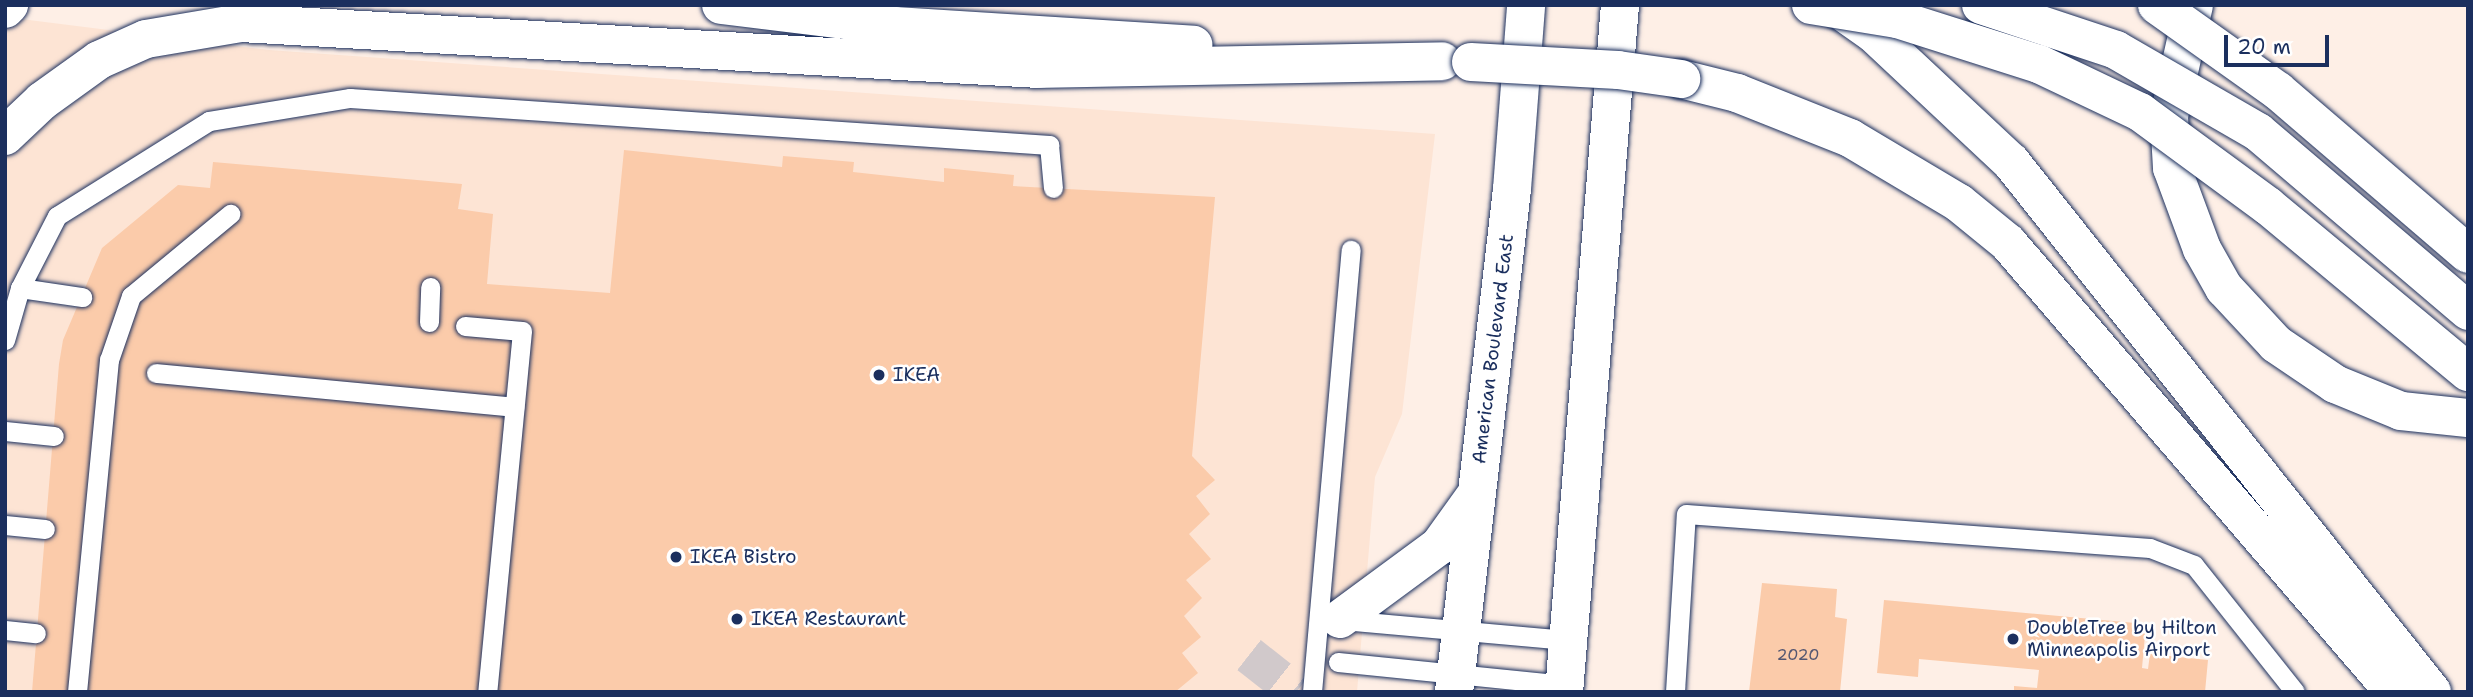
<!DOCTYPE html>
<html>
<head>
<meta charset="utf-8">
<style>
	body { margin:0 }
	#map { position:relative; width:2473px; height:697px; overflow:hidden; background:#feefe6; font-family:"Shantell Sans",sans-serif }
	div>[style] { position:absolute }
	.built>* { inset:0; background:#fde4d4 }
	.building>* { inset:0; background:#fbcbaa }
	.secondary-tunnel>* { height:38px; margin-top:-19px; transform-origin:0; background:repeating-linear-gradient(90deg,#d1c9cb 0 38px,transparent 0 57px) }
	.roads { filter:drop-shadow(0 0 2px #1b2f5e) drop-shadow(0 0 2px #1b2f5e) }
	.service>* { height:19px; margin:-9.5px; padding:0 9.5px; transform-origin:9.5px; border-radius:9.5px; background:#fff }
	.secondary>* { height:38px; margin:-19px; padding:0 19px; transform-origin:19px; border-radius:19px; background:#fff }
	.motorway>* { height:38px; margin:-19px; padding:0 19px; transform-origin:19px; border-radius:19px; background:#fff }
	.bridges { filter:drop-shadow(0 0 2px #1b2f5e) drop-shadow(0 0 2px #1b2f5e) }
	.motorway-bridge>* { height:38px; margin:-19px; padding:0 19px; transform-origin:19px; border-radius:19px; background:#fff }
	.dots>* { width:19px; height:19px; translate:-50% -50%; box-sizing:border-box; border:4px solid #fff; border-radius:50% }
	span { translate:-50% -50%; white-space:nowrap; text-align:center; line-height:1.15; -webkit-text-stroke:5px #fff; paint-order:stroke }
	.number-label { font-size:16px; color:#535671 }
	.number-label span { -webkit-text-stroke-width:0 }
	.street-label { font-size:19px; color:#1b2f5e }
	.poi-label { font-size:19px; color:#1b2f5e }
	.left { translate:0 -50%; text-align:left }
	.frame { position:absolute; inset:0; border:7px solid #1b2f5e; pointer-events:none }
	.scale { position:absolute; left:2224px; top:35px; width:105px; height:32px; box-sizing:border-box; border:4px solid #1b2f5e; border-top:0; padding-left:9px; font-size:21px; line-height:24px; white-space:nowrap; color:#1b2f5e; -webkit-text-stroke:5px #fff; paint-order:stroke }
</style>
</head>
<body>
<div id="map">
	<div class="built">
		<i style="clip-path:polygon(5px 17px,269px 50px,1435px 134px,1402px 414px,1375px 477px,1357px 692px,5px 692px)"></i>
	</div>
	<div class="building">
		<i style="clip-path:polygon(624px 150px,782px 167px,783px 156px,854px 162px,853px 172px,944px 182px,944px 168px,1014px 175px,1013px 186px,1215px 197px,1192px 456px,1215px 480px,1196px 496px,1210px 514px,1189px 534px,1211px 559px,1186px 580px,1202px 598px,1184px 616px,1201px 637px,1182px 653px,1198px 673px,1175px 692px,32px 692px,59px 364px,63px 340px,102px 248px,178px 185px,210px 188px,213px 162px,462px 184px,458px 209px,493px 214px,487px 284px,610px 293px)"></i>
		<i style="clip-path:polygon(1762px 583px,1837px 589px,1835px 617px,1847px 619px,1840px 692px,1749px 692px)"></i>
		<i style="clip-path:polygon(1884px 600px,2146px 624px,2142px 668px,2148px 669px,2150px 654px,2208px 660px,2205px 692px,2014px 692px,2014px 686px,2037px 688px,2039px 670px,1919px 659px,1918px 677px,1877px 673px)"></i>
	</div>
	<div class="secondary-tunnel">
		<i style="left:1249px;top:655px;width:60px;rotate:38.2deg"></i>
	</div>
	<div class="roads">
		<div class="service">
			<i style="left:20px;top:288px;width:63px;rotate:8.3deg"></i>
			<i style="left:429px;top:322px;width:35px;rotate:-88deg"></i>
			<i style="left:465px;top:326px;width:57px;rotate:5deg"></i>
			<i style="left:522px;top:331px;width:363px;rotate:95.5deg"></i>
			<i style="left:5px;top:340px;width:54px;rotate:-73.9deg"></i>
			<i style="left:20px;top:288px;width:81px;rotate:-62.8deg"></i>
			<i style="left:57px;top:216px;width:179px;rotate:-32deg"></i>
			<i style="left:209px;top:121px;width:143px;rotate:-9.3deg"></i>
			<i style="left:350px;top:98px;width:701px;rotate:3.85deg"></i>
			<i style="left:1049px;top:145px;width:43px;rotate:84.7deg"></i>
			<i style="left:156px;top:373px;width:360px;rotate:5.4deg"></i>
			<i style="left:5px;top:431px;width:49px;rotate:5.8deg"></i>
			<i style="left:5px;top:525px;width:40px;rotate:5.7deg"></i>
			<i style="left:1343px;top:620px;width:227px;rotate:5.1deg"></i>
			<i style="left:5px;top:630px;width:31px;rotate:6deg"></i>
			<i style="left:1338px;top:662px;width:228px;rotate:5.8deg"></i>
			<i style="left:77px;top:692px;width:334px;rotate:-84.5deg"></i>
			<i style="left:109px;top:360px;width:68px;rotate:-71deg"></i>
			<i style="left:131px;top:296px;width:129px;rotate:-39.6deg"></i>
			<i style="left:1312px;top:692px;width:444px;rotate:-85deg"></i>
			<i style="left:1675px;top:692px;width:178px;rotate:-86.5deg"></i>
			<i style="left:1686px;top:514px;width:465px;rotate:4.2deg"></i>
			<i style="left:2150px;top:548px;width:47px;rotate:21.1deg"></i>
			<i style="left:2194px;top:565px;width:162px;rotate:51.5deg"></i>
		</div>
		<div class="secondary">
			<i style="left:1340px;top:619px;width:123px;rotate:-36.4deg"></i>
			<i style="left:1439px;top:546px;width:62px;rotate:-54.2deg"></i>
			<i style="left:1454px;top:692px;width:506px;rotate:-83.42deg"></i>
			<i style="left:1512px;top:189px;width:185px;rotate:-85.6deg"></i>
			<i style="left:1564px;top:692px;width:689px;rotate:-85.34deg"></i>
		</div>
		<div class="motorway">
			<i style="left:721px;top:5px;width:175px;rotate:6.9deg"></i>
			<i style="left:895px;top:26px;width:299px;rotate:3.6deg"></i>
			<i style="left:1833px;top:5px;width:49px;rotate:35deg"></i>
			<i style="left:1873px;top:33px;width:189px;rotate:43.1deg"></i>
			<i style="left:2011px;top:162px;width:677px;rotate:51.54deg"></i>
			<i style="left:2194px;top:5px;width:114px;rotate:102.7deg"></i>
			<i style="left:2169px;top:116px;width:52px;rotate:86.7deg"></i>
			<i style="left:2172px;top:168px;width:86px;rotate:69.7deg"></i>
			<i style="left:2202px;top:249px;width:45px;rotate:60.6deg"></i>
			<i style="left:2224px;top:288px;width:76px;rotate:47.1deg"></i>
			<i style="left:2276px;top:344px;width:71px;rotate:34.1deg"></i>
			<i style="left:2335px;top:384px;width:71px;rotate:22.2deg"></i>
			<i style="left:2401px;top:411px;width:67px;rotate:6deg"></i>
			<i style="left:5px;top:9px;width:6px;rotate:-45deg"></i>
			<i style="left:1681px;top:79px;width:58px;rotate:14deg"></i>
			<i style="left:1737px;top:93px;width:122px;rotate:21.7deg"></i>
			<i style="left:1850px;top:138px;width:127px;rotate:30.8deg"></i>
			<i style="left:1959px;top:203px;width:63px;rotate:39.2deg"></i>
			<i style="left:2008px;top:243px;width:592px;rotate:49.31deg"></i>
			<i style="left:5px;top:136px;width:51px;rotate:-43.4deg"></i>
			<i style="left:42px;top:101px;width:70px;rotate:-35.7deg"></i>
			<i style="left:99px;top:60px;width:51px;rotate:-24.1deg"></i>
			<i style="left:146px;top:39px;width:96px;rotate:-9.6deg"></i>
			<i style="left:241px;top:23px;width:799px;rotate:3.3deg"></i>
			<i style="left:1039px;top:69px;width:403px;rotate:-1.1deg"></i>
		</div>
	</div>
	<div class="bridges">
		<div class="motorway-bridge">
			<i style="left:1811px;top:5px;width:87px;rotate:9.2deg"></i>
			<i style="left:1897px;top:19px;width:149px;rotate:17.6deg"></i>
			<i style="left:2039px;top:64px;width:112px;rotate:25.4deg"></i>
			<i style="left:2140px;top:112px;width:159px;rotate:36.3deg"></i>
			<i style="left:2268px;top:206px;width:260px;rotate:39.7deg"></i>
			<i style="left:1981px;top:5px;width:142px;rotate:18.4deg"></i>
			<i style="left:2116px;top:50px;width:164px;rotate:30deg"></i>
			<i style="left:2258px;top:132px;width:276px;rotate:40.4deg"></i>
			<i style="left:2157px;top:5px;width:148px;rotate:35.4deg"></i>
			<i style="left:2278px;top:91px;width:250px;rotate:40.6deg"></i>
			<i style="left:1471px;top:62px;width:147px;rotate:3.1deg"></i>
			<i style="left:1618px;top:70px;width:64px;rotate:8.1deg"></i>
		</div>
	</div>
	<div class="dots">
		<i style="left:879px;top:375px;background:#1b2f5e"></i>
		<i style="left:676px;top:557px;background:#1b2f5e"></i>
		<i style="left:737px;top:619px;background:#1b2f5e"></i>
		<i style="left:2013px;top:639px;background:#1b2f5e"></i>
	</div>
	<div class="number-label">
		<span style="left:1798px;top:655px">2020</span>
	</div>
	<div class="street-label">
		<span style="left:1493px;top:349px;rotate:-83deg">American Boulevard East</span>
	</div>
	<div class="poi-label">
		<span class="left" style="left:893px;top:375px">IKEA</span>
		<span class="left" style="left:690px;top:557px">IKEA Bistro</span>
		<span class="left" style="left:751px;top:619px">IKEA Restaurant</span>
		<span class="left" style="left:2027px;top:639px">DoubleTree by Hilton<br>Minneapolis Airport</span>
	</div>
	<div class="frame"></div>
	<div class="scale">20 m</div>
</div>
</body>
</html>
